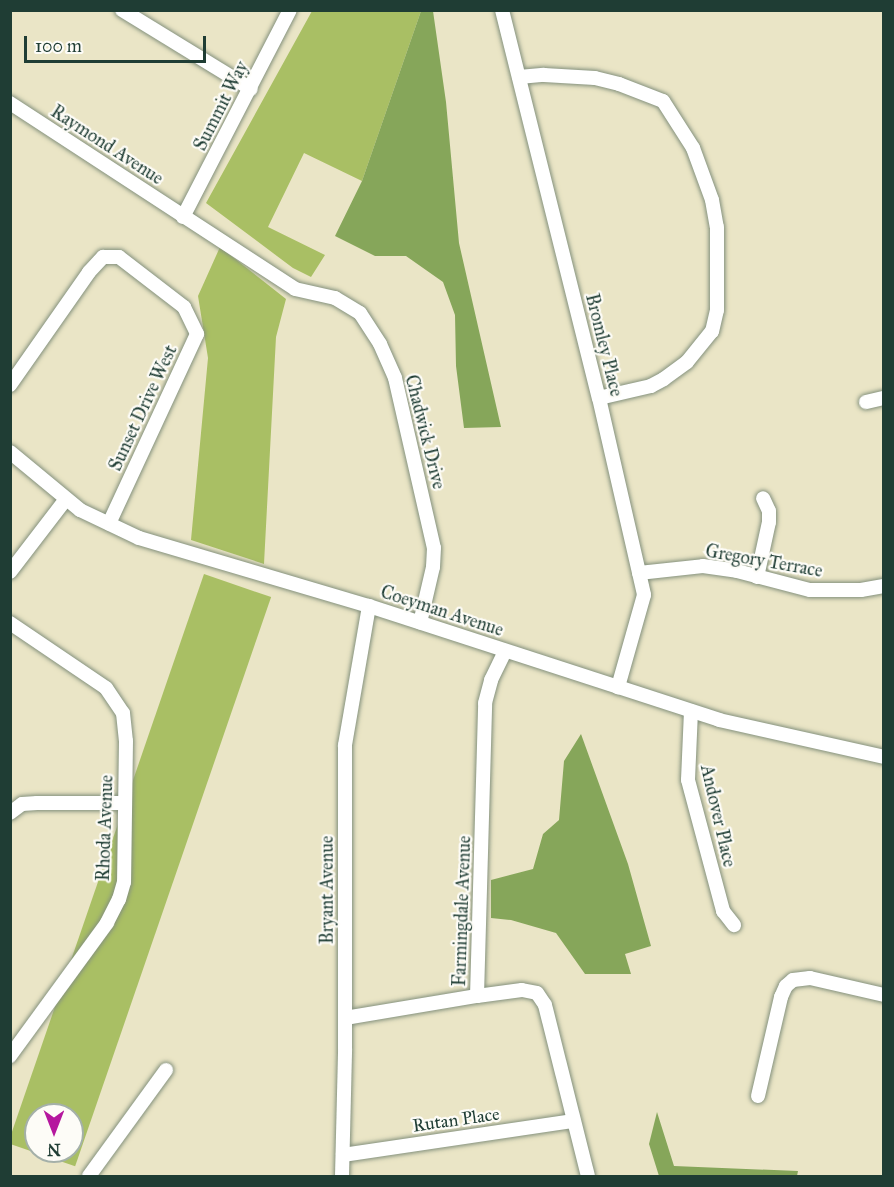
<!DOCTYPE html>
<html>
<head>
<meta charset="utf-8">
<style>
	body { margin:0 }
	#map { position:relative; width:894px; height:1187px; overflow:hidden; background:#eae5c6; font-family:"IM FELL Great Primer",serif }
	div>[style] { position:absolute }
	.green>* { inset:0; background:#a9bf64; transform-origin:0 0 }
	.forest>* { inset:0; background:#86a65a }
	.roads { filter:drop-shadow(0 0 2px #84917d) drop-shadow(0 0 2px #84917d) }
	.minor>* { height:14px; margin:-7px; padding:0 7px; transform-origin:7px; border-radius:7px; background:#fff }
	span { translate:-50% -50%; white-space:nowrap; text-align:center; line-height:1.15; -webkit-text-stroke:4.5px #fdfcf7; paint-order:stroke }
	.street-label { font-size:18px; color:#1f3d34 }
	.frame { position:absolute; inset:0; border:12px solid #1f3d34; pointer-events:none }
	.north { position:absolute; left:24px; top:1103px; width:60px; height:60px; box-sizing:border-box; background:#fdfcf7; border:2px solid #a4b0a9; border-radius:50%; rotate:180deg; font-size:16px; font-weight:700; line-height:24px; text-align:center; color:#1f3d34 }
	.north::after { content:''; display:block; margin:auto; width:21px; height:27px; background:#b5179e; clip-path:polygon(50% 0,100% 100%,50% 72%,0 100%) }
	.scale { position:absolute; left:24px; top:36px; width:182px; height:27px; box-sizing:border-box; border:3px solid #1f3d34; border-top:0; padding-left:8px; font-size:18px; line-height:21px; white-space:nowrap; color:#1f3d34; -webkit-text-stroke:4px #fdfcf7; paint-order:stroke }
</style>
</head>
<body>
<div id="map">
	<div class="green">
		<i style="clip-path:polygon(312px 11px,421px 11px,362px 181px,304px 153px,268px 227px,325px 255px,311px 277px,293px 268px,206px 203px)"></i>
		<i style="clip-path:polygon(220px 247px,286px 299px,276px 337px,264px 564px,191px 540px,208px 358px,198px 296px)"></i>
		<i style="left:204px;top:574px;width:71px;height:602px;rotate:19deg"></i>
	</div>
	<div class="forest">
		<i style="clip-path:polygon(421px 11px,433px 11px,446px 102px,459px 243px,501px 427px,464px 428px,456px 366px,455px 315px,443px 282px,406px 256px,375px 256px,335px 236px,362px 181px)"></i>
		<i style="clip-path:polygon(581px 734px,628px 864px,651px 946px,625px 954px,631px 974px,585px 974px,556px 933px,511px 920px,491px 918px,491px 880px,533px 869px,543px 834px,559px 820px,564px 761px)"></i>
		<i style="clip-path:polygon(657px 1112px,674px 1166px,798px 1171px,797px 1176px,659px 1176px,649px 1144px)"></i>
	</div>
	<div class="roads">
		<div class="minor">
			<i style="left:122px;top:10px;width:151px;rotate:31.5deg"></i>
			<i style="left:502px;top:10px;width:400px;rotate:76deg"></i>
			<i style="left:599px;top:398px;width:202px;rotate:77.1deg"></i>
			<i style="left:644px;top:595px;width:96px;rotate:105.8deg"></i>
			<i style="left:519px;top:77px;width:25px;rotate:-5deg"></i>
			<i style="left:544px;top:75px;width:51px;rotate:3.4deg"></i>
			<i style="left:595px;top:78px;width:25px;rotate:14deg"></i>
			<i style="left:619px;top:84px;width:47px;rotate:21.1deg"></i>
			<i style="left:663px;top:101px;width:56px;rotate:57.4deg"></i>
			<i style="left:693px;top:148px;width:55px;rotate:69.9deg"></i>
			<i style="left:712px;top:200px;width:27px;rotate:80deg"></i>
			<i style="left:717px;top:227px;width:83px;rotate:90deg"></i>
			<i style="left:717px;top:310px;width:22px;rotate:103deg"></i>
			<i style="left:712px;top:331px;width:40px;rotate:129deg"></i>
			<i style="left:687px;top:362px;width:29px;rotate:144deg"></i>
			<i style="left:664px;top:379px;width:15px;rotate:152deg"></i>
			<i style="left:651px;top:386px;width:53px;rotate:167deg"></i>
			<i style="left:10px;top:103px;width:340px;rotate:33.1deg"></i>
			<i style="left:295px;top:289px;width:41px;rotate:12.7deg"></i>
			<i style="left:335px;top:298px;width:29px;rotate:31deg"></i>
			<i style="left:360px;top:313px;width:37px;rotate:57deg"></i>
			<i style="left:380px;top:344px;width:37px;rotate:66deg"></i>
			<i style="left:395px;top:378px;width:174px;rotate:77.1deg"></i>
			<i style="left:434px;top:548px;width:19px;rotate:93deg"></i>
			<i style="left:433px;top:567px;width:57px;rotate:103.1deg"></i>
			<i style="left:183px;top:217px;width:233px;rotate:-62.7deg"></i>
			<i style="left:10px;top:385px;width:138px;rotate:-55deg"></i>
			<i style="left:89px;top:272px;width:21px;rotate:-47deg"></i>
			<i style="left:103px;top:257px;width:16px"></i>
			<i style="left:119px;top:257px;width:82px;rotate:37.6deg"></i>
			<i style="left:184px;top:307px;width:30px;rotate:64deg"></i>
			<i style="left:197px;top:334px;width:209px;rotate:114.9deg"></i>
			<i style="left:866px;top:402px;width:18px;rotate:-13deg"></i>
			<i style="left:10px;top:452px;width:91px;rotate:39.6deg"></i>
			<i style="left:80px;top:510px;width:65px;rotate:25.4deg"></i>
			<i style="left:139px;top:538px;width:240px;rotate:16.5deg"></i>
			<i style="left:369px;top:606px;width:368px;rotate:18deg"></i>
			<i style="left:719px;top:720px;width:169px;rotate:12.6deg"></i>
			<i style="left:10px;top:572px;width:92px;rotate:-52.5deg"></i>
			<i style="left:639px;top:573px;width:64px;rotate:-6.2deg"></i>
			<i style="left:703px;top:566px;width:34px;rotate:8deg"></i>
			<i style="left:737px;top:571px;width:75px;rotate:14.6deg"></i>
			<i style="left:810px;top:590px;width:51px"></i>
			<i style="left:861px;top:590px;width:23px;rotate:-10deg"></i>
			<i style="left:757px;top:577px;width:56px;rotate:-77.7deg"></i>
			<i style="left:769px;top:522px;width:11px;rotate:-90deg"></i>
			<i style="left:769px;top:511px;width:14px;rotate:-115deg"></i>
			<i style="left:10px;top:623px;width:116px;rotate:34.1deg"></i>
			<i style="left:106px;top:688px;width:30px;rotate:56deg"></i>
			<i style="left:123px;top:713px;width:28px;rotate:84deg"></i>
			<i style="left:126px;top:741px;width:141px;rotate:90.8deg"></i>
			<i style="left:124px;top:882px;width:18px;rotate:106deg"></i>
			<i style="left:119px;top:899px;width:27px;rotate:117deg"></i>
			<i style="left:107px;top:923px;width:165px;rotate:126.1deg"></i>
			<i style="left:691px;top:711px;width:69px;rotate:92.5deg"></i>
			<i style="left:688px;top:780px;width:136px;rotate:75deg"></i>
			<i style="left:723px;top:911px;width:18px;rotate:52deg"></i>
			<i style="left:10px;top:813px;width:15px;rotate:-37deg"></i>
			<i style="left:22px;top:804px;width:15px;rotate:-4deg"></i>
			<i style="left:37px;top:803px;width:88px"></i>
			<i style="left:477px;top:996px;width:293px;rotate:-88.4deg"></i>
			<i style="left:485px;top:703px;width:24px;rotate:-75deg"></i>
			<i style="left:491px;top:680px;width:32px;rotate:-64deg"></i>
			<i style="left:345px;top:1018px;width:134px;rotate:-9.5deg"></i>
			<i style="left:477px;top:996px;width:45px;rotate:-7.6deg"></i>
			<i style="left:522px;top:990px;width:15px;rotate:11deg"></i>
			<i style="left:537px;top:993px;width:14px;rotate:56deg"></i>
			<i style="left:545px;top:1005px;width:176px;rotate:75.9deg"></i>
			<i style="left:758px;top:1096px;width:102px;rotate:-76.9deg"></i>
			<i style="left:781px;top:997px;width:12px;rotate:-66deg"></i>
			<i style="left:786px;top:986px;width:9px;rotate:-41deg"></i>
			<i style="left:793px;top:980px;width:17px;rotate:-7deg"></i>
			<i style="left:810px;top:978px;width:76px;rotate:12.9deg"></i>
			<i style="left:343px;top:1155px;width:233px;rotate:-8.4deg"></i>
			<i style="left:89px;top:1176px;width:131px;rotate:-54deg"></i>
			<i style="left:342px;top:1176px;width:127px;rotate:-88.6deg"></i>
			<i style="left:345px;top:1049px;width:304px;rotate:-90deg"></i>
			<i style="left:345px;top:745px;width:141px;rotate:-80.2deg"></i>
		</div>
	</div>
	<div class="street-label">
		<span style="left:221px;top:106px;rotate:-63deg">Summit Way</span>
		<span style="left:107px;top:145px;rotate:33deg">Raymond Avenue</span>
		<span style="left:604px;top:345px;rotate:76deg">Bromley Place</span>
		<span style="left:143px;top:408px;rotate:-65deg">Sunset Drive West</span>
		<span style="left:425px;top:432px;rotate:76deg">Chadwick Drive</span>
		<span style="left:764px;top:561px;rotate:10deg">Gregory Terrace</span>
		<span style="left:442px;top:611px;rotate:18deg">Coeyman Avenue</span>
		<span style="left:718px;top:816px;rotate:77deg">Andover Place</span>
		<span style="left:105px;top:828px;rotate:-88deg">Rhoda Avenue</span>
		<span style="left:327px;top:890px;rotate:-90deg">Bryant Avenue</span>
		<span style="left:462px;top:911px;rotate:-88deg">Farmingdale Avenue</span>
		<span style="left:456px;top:1120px;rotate:-8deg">Rutan Place</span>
	</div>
	<div class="frame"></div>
	<div class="north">N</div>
	<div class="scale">100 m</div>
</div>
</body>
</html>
